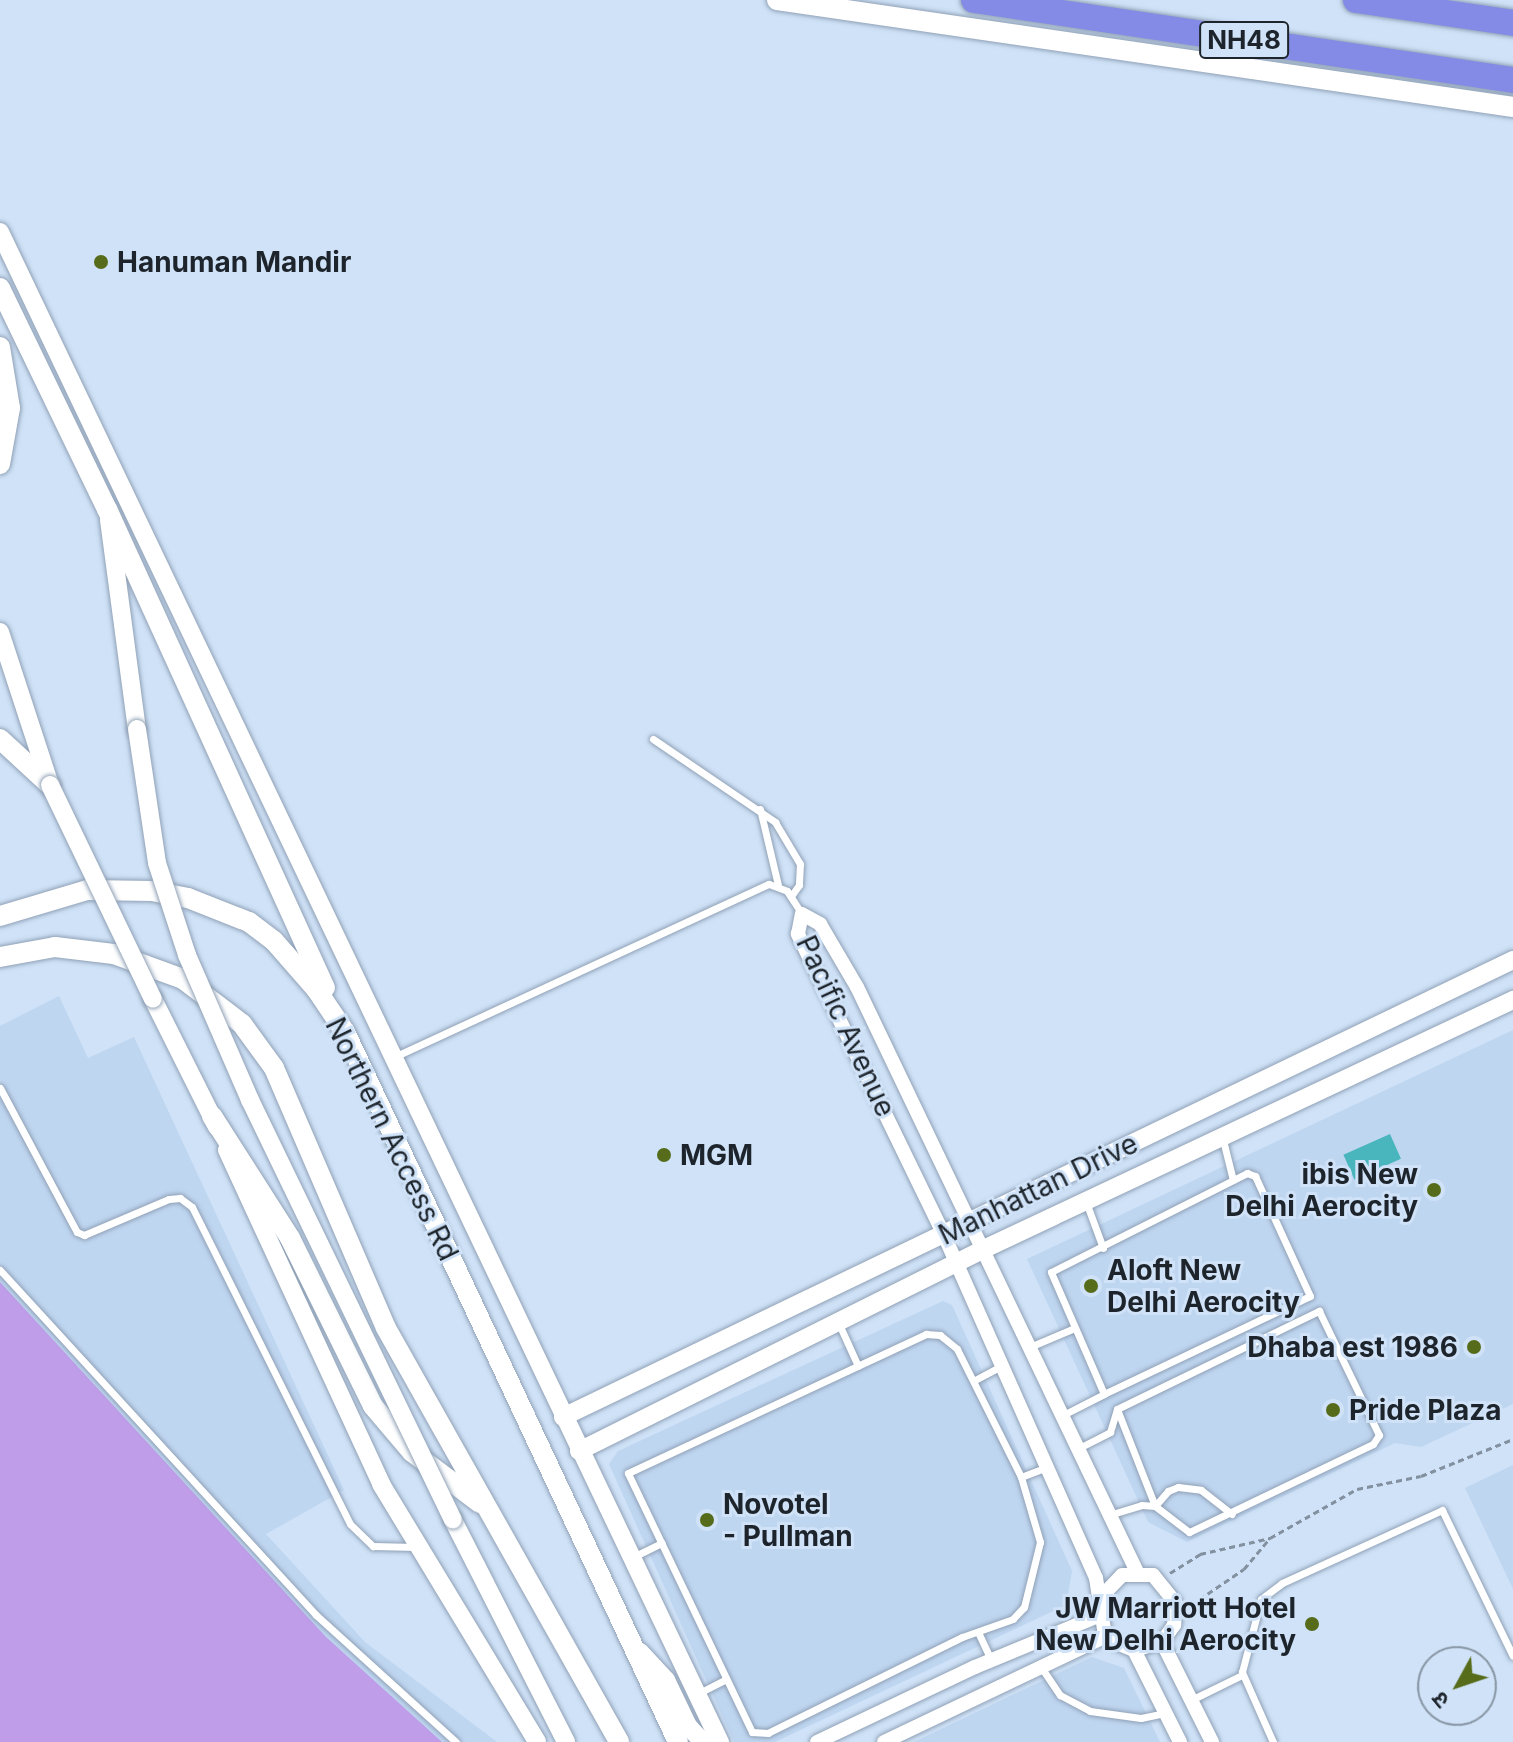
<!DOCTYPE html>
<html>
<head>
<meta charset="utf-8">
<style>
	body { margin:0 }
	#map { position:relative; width:1513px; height:1742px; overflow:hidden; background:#cfe2f7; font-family:Inter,"Noto Sans Devanagari",sans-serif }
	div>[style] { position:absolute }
	.built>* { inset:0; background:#bfd6f1 }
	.green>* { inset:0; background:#bf9de9 }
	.water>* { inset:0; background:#48b6bc; transform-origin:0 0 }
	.path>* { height:3px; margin-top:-1.5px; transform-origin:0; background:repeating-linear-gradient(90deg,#82909f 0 6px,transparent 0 10px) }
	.roads { filter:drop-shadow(0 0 2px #90a1b6) drop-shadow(0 0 2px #90a1b6) }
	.service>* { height:7px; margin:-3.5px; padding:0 3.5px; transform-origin:3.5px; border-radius:3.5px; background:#fff }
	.minor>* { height:14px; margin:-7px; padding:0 7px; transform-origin:7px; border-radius:7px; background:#fff }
	.tertiary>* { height:18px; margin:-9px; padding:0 9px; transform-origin:9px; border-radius:9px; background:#fff }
	.secondary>* { height:20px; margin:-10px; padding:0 10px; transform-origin:10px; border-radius:10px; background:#fff }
	.motorway>* { height:26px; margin:-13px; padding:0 13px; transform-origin:13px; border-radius:13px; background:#838be6 }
	.bridges { filter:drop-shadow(0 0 2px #90a1b6) drop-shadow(0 0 2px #90a1b6) }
	.tertiary-bridge>* { height:18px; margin:-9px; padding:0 9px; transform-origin:9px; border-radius:9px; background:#fff }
	.dots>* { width:22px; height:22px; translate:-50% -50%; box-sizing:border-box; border:4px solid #cfe2f7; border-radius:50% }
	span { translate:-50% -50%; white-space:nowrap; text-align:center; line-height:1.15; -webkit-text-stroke:6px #cfe2f7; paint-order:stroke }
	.shield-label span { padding:2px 6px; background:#cfe2f7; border:2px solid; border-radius:6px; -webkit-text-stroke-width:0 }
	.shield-label { font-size:26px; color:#1d242b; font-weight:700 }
	.poi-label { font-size:28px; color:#1d242b; font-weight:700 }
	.left { translate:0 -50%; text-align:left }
	.right { translate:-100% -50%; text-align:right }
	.street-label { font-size:28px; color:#1d242b }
	.north { position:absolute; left:1417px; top:1646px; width:80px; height:80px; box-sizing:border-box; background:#cfe2f7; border:2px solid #8896a5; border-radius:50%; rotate:230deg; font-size:22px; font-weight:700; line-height:32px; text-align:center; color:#1d242b }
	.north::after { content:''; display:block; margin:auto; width:28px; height:36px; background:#576c1a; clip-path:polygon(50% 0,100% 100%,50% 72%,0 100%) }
</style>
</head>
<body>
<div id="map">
	<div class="built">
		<i style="clip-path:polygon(59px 996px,88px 1058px,134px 1037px,344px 1490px,266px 1534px,365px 1642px,497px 1742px,0 1742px,0 1026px)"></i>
		<i style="clip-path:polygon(1513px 1030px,1513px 1404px,1421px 1447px,1395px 1443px,1187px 1542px,1148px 1522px,1027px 1259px)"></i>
		<i style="clip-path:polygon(943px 1301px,952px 1305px,1072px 1571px,1066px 1605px,775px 1742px,734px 1742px,609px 1464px,618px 1451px)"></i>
		<i style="clip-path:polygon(1513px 1465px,1513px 1589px,1465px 1488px)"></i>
		<i style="clip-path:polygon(1092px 1657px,1124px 1668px,1160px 1742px,914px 1742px)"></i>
	</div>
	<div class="green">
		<i style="clip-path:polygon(0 1282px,326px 1637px,442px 1742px,0 1742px)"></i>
	</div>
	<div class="water">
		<i style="left:1390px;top:1134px;width:27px;height:51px;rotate:66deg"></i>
	</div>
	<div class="path">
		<i style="left:1170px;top:1573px;width:36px;rotate:-32deg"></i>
		<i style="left:1200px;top:1554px;width:72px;rotate:-12.9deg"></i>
		<i style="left:1270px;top:1538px;width:100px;rotate:-29.4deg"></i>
		<i style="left:1357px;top:1489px;width:65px;rotate:-11.5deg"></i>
		<i style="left:1421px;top:1476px;width:99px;rotate:-21.9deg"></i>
		<i style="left:1191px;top:1605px;width:64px;rotate:-34.2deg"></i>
		<i style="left:1244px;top:1569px;width:40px;rotate:-50deg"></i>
	</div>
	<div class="roads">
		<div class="service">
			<i style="left:653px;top:739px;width:148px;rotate:34.2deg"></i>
			<i style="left:775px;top:822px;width:49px;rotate:59.2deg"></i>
			<i style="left:800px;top:864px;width:21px;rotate:93deg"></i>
			<i style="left:799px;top:885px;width:14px;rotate:126deg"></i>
			<i style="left:760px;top:809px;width:78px;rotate:76.7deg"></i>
			<i style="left:394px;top:1057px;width:413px;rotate:-24.8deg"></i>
			<i style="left:769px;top:884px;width:19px;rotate:21deg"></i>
			<i style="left:787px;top:891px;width:27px;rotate:57deg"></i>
			<i style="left:0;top:1088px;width:163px;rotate:61.9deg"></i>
			<i style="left:77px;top:1232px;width:8px;rotate:23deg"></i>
			<i style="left:84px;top:1235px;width:92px;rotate:-23deg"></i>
			<i style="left:169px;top:1199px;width:11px;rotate:-5deg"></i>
			<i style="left:180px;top:1198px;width:15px;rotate:37deg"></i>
			<i style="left:192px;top:1207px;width:354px;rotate:63.5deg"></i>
			<i style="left:350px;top:1524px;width:32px;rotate:44deg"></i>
			<i style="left:373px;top:1546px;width:43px;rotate:1.3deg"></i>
			<i style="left:1223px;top:1140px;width:41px;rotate:76deg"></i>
			<i style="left:1247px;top:1173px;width:9px;rotate:21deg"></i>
			<i style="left:1255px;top:1176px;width:132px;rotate:65.4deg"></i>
			<i style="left:1310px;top:1296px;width:228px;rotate:154.6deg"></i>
			<i style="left:1104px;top:1394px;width:133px;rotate:-113.5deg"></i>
			<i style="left:1051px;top:1272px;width:220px;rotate:-26.8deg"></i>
			<i style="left:1086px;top:1202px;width:49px;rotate:69.7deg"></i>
			<i style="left:0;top:1270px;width:468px;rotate:47.5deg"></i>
			<i style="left:316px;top:1615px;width:189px;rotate:42.2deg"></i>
			<i style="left:839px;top:1324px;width:46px;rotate:65.7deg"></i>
			<i style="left:926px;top:1334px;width:14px;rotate:4deg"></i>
			<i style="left:940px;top:1335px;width:22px;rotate:39deg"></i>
			<i style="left:957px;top:1349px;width:143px;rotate:63.4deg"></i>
			<i style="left:1021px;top:1477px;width:68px;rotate:73.7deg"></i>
			<i style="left:1040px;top:1542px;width:67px;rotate:103.8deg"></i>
			<i style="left:1024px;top:1607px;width:16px;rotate:133deg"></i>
			<i style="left:1013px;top:1619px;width:54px;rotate:160.6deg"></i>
			<i style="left:962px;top:1637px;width:216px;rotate:153.7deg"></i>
			<i style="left:768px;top:1733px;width:16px;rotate:-176deg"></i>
			<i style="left:752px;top:1732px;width:287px;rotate:-115.6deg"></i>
			<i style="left:628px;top:1473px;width:329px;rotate:-25deg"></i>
			<i style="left:1032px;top:1346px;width:43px;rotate:-23deg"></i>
			<i style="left:975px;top:1380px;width:30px;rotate:-28deg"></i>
			<i style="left:1063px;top:1415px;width:46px;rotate:-27.1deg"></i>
			<i style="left:1079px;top:1448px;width:35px;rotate:-27deg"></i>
			<i style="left:1110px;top:1432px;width:24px;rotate:-73deg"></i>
			<i style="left:1117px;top:1409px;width:225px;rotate:-25.9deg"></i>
			<i style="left:1319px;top:1311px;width:138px;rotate:64.2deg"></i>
			<i style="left:1379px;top:1435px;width:11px;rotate:124deg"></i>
			<i style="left:1373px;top:1444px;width:204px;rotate:154.4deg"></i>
			<i style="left:1189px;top:1532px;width:43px;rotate:-142.6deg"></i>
			<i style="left:1155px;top:1506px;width:104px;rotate:-111.4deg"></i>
			<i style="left:1021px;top:1477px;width:28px;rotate:-21deg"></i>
			<i style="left:1155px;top:1506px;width:20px;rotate:-49deg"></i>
			<i style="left:1168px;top:1491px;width:11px;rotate:-22deg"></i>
			<i style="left:1178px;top:1487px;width:23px;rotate:7deg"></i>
			<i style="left:1201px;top:1490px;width:39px;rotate:38deg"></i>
			<i style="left:1109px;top:1515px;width:34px;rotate:-17deg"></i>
			<i style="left:1142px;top:1505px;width:13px;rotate:4deg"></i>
			<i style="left:633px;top:1557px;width:32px;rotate:-26deg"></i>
			<i style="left:978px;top:1632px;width:31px;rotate:65deg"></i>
			<i style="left:1041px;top:1667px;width:34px;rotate:56deg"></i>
			<i style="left:1060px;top:1695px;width:34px;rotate:28deg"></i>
			<i style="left:1090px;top:1711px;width:51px;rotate:7.8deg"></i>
			<i style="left:1141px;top:1718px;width:25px;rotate:-12deg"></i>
			<i style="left:699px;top:1693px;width:30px;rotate:-27deg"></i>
			<i style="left:1191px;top:1700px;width:57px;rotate:-26.1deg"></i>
			<i style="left:1273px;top:1742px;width:77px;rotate:-113.9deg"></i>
			<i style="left:1242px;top:1672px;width:75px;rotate:-75.4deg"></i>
			<i style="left:1261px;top:1599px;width:26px;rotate:-37deg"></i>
			<i style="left:1282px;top:1583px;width:176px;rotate:-24.5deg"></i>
			<i style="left:1442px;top:1510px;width:162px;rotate:64.1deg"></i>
		</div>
		<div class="minor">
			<i style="left:1101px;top:1597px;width:30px;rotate:-46deg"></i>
			<i style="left:1122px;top:1575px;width:31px"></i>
			<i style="left:1153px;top:1575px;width:35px;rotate:51deg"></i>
			<i style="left:1175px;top:1602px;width:23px;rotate:92deg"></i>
			<i style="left:1174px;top:1625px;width:21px;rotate:125deg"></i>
			<i style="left:1162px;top:1642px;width:29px;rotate:164deg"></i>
			<i style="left:1134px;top:1650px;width:24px;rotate:-158deg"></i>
			<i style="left:1112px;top:1641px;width:14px;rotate:-124deg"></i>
			<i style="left:1104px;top:1629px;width:52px;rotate:-98.9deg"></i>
			<i style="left:1096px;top:1578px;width:375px;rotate:-113.9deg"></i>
			<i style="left:944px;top:1235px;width:335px;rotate:-115.9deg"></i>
			<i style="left:798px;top:934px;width:20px;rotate:-79deg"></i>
			<i style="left:802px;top:914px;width:21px;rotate:29deg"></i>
			<i style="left:820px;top:924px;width:73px;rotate:59.6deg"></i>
			<i style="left:857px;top:987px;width:649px;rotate:64.42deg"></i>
			<i style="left:1162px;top:1642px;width:112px;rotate:63.4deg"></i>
			<i style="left:1134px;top:1650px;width:103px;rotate:63.4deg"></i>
			<i style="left:817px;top:1742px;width:175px;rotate:-25.4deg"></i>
			<i style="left:975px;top:1667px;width:133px;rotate:-22.5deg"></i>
			<i style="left:884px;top:1742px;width:248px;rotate:-25.5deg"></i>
		</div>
		<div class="tertiary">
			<i style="left:0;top:232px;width:1673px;rotate:64.51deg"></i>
			<i style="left:109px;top:520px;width:211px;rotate:82.4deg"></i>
			<i style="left:0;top:632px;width:161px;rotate:71.9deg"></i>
			<i style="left:153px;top:999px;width:143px;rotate:63.4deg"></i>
			<i style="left:227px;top:1150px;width:368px;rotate:65.2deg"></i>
			<i style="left:381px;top:1484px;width:301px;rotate:58.8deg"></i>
			<i style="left:563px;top:1417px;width:1054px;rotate:-25.69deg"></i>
			<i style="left:579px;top:1451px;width:453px;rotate:-26.5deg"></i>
			<i style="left:984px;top:1249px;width:585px;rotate:-25.21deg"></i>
			<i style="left:453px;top:1520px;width:249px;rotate:63deg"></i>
			<i style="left:640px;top:1652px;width:38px;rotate:47deg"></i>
			<i style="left:666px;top:1680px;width:51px;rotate:64.4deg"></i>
			<i style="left:688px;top:1726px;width:22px;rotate:47deg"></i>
		</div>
		<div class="secondary">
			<i style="left:777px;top:0;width:744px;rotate:8.27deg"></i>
			<i style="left:0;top:288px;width:246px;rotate:64.2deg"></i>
			<i style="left:107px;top:509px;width:526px;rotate:65.53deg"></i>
			<i style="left:0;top:347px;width:62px;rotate:80.7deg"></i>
			<i style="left:10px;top:408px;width:57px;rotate:100.1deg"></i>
			<i style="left:0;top:739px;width:68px;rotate:42.6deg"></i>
			<i style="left:0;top:916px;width:91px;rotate:-16.6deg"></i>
			<i style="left:87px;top:890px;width:65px;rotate:0.9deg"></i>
			<i style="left:152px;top:891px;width:37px;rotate:11deg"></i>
			<i style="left:188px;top:898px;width:66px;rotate:21.5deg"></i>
			<i style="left:249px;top:922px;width:31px;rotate:37deg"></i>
			<i style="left:274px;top:941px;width:64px;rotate:48.8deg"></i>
			<i style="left:316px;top:989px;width:52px;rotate:56deg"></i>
			<i style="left:345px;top:1032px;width:784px;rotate:64.87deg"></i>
			<i style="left:0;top:957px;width:56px;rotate:-10.3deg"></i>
			<i style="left:55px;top:947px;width:59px;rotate:6.8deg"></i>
			<i style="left:114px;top:954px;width:73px;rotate:19.9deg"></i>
			<i style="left:183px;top:979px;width:74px;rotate:37.3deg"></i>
			<i style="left:242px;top:1024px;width:54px;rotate:54deg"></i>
			<i style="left:274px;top:1068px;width:283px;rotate:66.7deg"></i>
			<i style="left:386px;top:1328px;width:475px;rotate:60.6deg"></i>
			<i style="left:212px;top:1116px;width:145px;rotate:57.4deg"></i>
			<i style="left:290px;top:1238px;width:187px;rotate:63.7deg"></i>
			<i style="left:373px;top:1406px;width:60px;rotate:49.7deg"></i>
			<i style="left:412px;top:1452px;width:85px;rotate:36.9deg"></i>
		</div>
		<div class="motorway">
			<i style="left:974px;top:0;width:545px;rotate:8.44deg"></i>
			<i style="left:1356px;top:0;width:159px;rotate:8.3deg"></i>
		</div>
	</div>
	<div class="bridges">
		<div class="tertiary-bridge">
			<i style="left:137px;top:729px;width:135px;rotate:81.5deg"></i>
			<i style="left:157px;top:863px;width:97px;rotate:71.9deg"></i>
			<i style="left:187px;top:955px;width:158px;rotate:66.5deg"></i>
			<i style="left:250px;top:1100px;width:466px;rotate:64.2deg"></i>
			<i style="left:50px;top:785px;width:237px;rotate:64.3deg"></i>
		</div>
	</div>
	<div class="dots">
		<i style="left:101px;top:262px;background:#576c1a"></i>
		<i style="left:664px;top:1155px;background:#576c1a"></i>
		<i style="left:1434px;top:1190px;background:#576c1a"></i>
		<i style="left:1091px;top:1286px;background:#576c1a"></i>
		<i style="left:1474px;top:1347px;background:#576c1a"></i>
		<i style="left:1333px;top:1410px;background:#576c1a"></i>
		<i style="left:707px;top:1520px;background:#576c1a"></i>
		<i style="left:1312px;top:1624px;background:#576c1a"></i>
	</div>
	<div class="shield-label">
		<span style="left:1244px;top:40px">NH48</span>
	</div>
	<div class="poi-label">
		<span class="left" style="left:117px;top:262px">Hanuman Mandir</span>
		<span class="left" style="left:680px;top:1155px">MGM</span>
		<span class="right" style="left:1418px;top:1190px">ibis New<br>Delhi Aerocity</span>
		<span class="left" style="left:1107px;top:1286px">Aloft New<br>Delhi Aerocity</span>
		<span class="right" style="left:1458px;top:1347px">Dhaba est 1986</span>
		<span class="left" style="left:1349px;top:1410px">Pride Plaza</span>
		<span class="left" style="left:723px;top:1520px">Novotel<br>- Pullman</span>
		<span class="right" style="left:1296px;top:1624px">JW Marriott Hotel<br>New Delhi Aerocity</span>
	</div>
	<div class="street-label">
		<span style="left:846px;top:1026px;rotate:65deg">Pacific Avenue</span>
		<span style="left:392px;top:1139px;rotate:64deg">Northern Access Rd</span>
		<span style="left:1038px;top:1189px;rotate:-26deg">Manhattan Drive</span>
	</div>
	<div class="north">उ</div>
</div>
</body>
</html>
